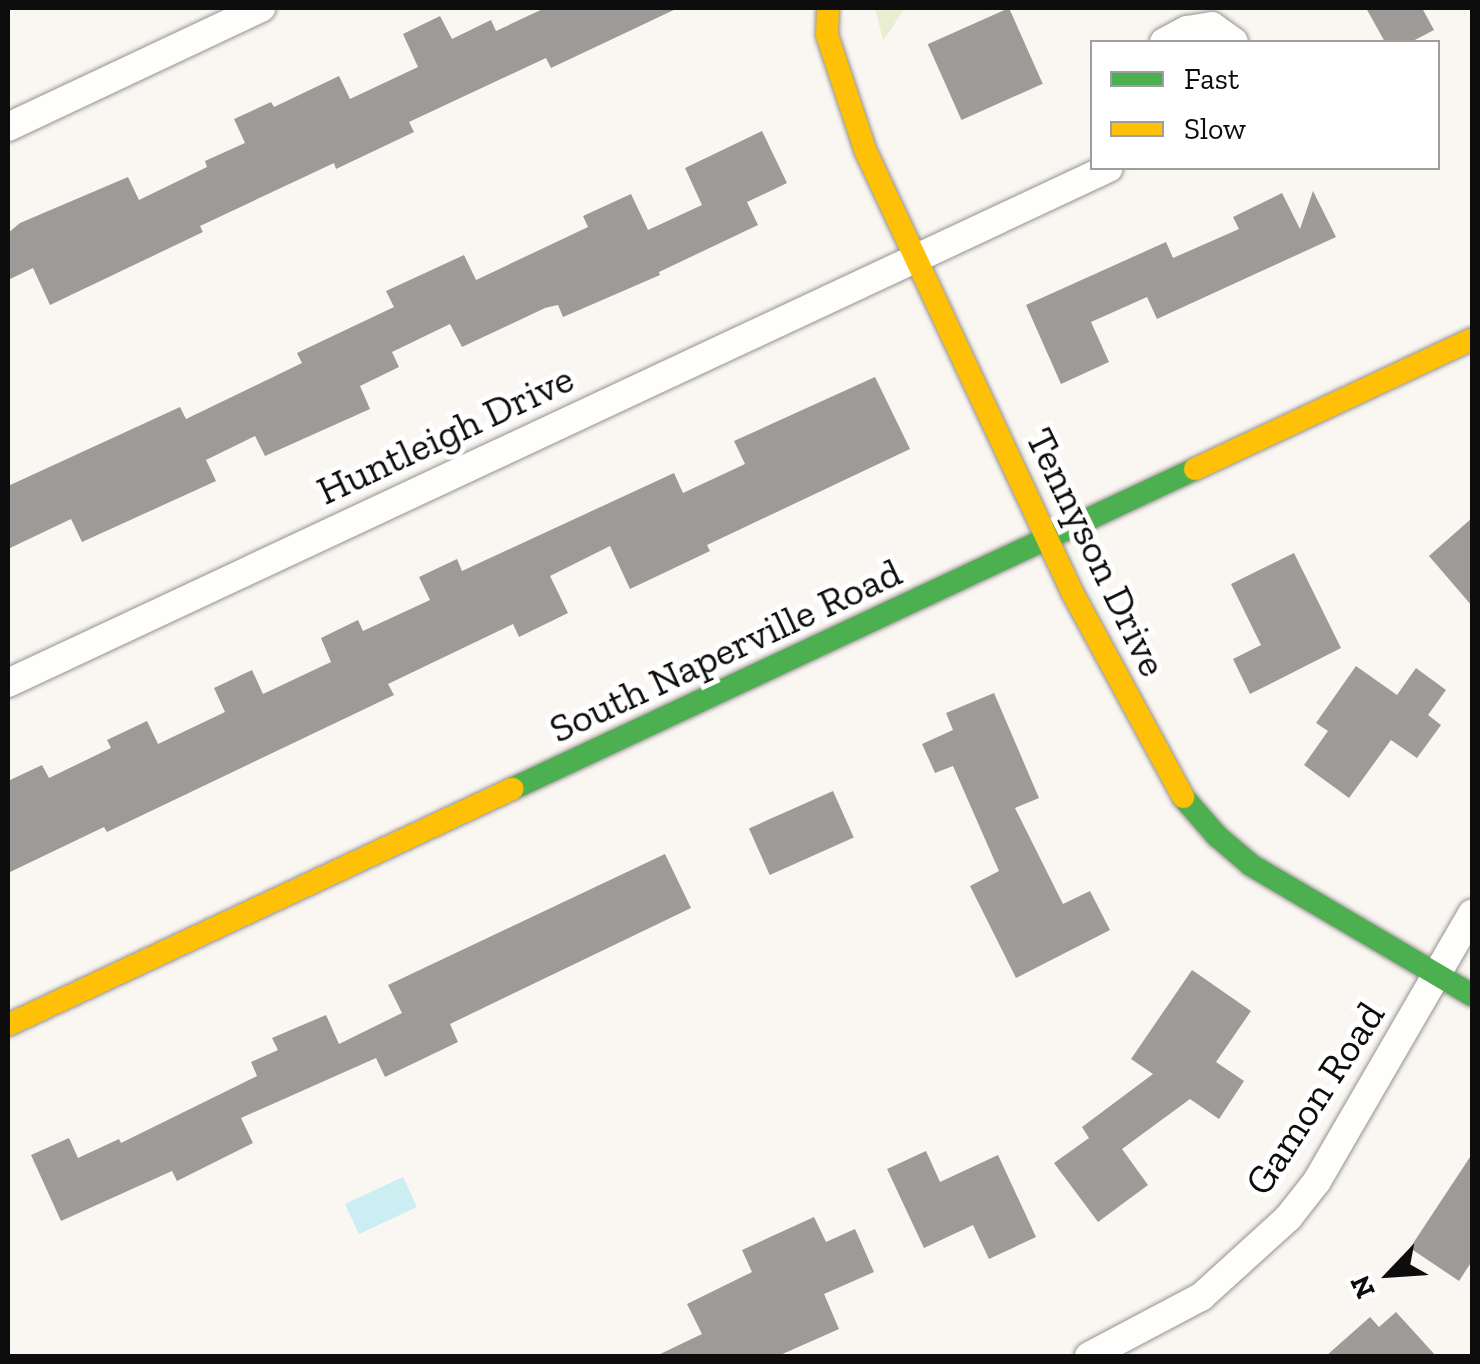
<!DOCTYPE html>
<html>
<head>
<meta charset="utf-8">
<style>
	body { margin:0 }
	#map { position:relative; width:1480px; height:1364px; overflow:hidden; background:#faf6f1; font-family:"Zilla Slab",serif }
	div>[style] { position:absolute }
	.green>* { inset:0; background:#e9edd2 }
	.water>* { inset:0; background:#caeef2; transform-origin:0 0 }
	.building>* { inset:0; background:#9d9a97; transform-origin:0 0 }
	.roads { filter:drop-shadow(0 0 2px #949290) drop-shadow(0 0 2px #949290) }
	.street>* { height:28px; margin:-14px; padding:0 14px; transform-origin:14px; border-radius:14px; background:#fefefd }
	.fast>* { height:22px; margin:-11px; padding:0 11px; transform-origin:11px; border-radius:11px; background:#4caf50 }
	.slow>* { height:22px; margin:-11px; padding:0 11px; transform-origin:11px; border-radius:11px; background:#ffc107 }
	span { translate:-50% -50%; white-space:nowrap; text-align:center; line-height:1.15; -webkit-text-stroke:10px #fff; paint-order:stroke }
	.street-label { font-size:40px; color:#0d0d0d }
	.frame { position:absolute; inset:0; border:10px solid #0d0d0d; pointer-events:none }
	.legend { position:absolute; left:1090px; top:40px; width:350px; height:130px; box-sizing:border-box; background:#fff; border:2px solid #9e9e9e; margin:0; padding:12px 18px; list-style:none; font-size:30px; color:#0d0d0d }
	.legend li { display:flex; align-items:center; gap:20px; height:50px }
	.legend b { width:50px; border:2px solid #9e9e9e }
	.north { position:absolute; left:1340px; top:1224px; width:100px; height:100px; -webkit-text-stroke:8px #fff; paint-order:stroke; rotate:245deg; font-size:28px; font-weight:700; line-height:40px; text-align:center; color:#0d0d0d }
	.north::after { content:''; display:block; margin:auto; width:35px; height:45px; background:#0d0d0d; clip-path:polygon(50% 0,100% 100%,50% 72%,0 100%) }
</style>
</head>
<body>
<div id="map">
	<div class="green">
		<i style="clip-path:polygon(875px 8px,905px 8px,883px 41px,883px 40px)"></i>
	</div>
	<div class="water">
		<i style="left:403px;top:1177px;width:33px;height:64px;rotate:65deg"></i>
	</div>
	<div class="building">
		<i style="clip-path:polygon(545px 8px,678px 8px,551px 68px,546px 58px,409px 122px,414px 132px,336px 169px,334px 163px,200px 226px,203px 232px,50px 305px,33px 268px,8px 280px,8px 233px,20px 223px,128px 177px,139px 200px,207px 167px,205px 161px,245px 143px,234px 119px,271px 102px,274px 107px,339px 76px,350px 99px,418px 67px,403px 34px,440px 16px,452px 39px,491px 20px,496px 31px)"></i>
		<i style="left:1009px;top:8px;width:83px;height:89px;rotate:66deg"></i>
		<i style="clip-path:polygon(1366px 8px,1422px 8px,1434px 30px,1411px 42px,1385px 42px)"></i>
		<i style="clip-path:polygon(762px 131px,787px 183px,747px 202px,758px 225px,659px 272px,660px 275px,563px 317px,558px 305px,545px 308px,462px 347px,450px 324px,392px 352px,399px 367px,360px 386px,370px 409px,265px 456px,255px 436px,206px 460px,216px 481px,82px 542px,71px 519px,8px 549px,8px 486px,180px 407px,186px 419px,302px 363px,297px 353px,394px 307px,386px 291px,464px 255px,476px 280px,588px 227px,583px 216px,631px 194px,648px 230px,702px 205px,685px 168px)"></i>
		<i style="clip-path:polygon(1313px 191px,1336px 237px,1157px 319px,1147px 297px,1091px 322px,1109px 362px,1061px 384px,1026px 305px,1166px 242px,1173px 258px,1239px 229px,1233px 217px,1282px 193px,1300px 229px)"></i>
		<i style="clip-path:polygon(875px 377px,910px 449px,707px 545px,710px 551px,630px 589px,610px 546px,550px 576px,568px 613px,519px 637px,513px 624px,388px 684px,394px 695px,107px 832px,104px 827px,8px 873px,8px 781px,42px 765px,49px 778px,111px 748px,107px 740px,147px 721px,158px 744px,225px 712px,214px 688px,252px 670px,263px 694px,331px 662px,321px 638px,358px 620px,363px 631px,430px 600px,419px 577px,457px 559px,462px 571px,674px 473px,683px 493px,745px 464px,734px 441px)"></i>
		<i style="clip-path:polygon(1472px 518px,1472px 606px,1429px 556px)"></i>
		<i style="clip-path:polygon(1294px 553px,1341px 648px,1250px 694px,1233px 659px,1261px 645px,1231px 584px)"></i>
		<i style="clip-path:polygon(1356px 666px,1397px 695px,1416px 668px,1446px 690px,1428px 715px,1441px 725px,1417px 758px,1391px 740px,1349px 798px,1304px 765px,1328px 731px,1316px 723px)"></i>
		<i style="clip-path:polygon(994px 693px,1039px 798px,1015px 808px,1063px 904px,1090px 891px,1110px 930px,1016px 978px,970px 886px,999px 871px,953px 766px,935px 773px,922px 744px,953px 730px,946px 713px)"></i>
		<i style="left:833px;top:791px;width:51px;height:92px;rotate:66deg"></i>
		<i style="clip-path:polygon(665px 854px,691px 908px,450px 1024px,458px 1042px,385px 1077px,376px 1058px,241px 1118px,253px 1143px,177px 1181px,172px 1171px,61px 1221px,31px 1155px,69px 1138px,78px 1158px,119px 1139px,121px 1143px,257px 1076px,251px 1062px,278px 1050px,272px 1038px,326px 1015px,339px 1044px,402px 1013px,388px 985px)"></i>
		<i style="clip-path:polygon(1192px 970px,1251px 1011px,1216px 1062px,1244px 1081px,1219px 1119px,1190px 1099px,1122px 1149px,1148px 1185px,1098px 1222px,1054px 1163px,1089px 1138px,1082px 1127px,1153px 1074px,1131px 1059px)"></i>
		<i style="clip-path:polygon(926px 1151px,940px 1182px,998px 1155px,1036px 1237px,989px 1259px,973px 1225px,924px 1248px,887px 1169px)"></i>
		<i style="clip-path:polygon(1472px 1154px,1472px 1261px,1459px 1281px,1410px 1248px)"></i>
		<i style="clip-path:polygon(814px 1217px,826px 1242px,855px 1229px,874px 1272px,824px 1294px,839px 1329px,778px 1356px,656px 1356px,702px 1334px,687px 1304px,752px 1272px,742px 1250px)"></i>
		<i style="clip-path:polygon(1396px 1312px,1436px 1356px,1326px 1356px,1370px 1317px,1379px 1327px)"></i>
	</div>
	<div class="roads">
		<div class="street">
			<i style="left:1164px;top:42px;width:26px;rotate:-28deg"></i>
			<i style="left:1187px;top:30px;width:25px;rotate:-9deg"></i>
			<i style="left:1212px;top:26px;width:27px;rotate:36deg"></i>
			<i style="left:8px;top:127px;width:280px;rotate:-25.2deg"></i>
			<i style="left:8px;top:683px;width:1215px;rotate:-25.07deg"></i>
			<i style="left:1089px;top:1356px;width:127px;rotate:-27.8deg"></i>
			<i style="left:1201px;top:1297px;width:118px;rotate:-42.2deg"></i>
			<i style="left:1288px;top:1218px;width:47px;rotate:-51.9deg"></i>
			<i style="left:1317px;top:1181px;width:309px;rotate:-59.9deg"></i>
		</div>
		<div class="fast">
			<i style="left:512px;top:789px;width:754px;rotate:-25.1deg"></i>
			<i style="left:1183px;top:797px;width:52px;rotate:48.9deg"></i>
			<i style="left:1217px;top:836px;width:45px;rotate:40.5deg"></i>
			<i style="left:1251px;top:865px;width:256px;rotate:30.5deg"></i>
		</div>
		<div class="slow">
			<i style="left:828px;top:8px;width:27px;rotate:92deg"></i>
			<i style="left:827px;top:35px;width:123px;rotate:71.6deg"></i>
			<i style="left:866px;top:152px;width:488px;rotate:64.9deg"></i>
			<i style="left:1073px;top:594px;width:231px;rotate:61.5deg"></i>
			<i style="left:1195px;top:469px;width:306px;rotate:-25.1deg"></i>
			<i style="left:8px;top:1025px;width:557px;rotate:-25.09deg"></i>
		</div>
	</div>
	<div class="street-label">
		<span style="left:445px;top:434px;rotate:-25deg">Huntleigh Drive</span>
		<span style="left:1097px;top:552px;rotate:64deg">Tennyson Drive</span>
		<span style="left:725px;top:650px;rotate:-25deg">South Naperville Road</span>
		<span style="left:1314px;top:1098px;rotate:-57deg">Gamon Road</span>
	</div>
	<div class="frame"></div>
	<ul class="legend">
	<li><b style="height:12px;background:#4caf50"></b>Fast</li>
	<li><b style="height:12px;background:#ffc107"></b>Slow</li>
	</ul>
	<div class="north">N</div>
</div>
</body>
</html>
